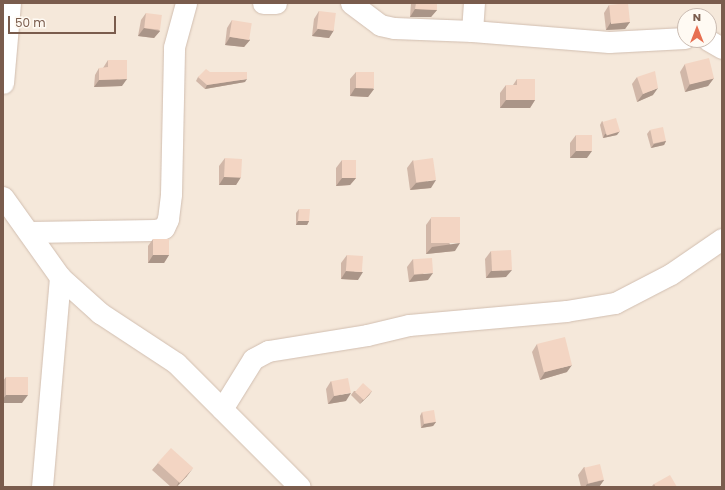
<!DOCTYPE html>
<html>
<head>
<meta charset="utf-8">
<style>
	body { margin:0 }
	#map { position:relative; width:725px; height:490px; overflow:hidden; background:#fdf6ec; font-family:Poppins,sans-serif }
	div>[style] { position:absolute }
	.residential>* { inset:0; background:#f5e8da }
	.roads { filter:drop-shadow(0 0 1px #d1beb0) drop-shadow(0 0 1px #d1beb0) }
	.minor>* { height:21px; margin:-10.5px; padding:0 10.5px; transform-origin:10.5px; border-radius:10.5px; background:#fff }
	.wall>* { inset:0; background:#d1b7a8 }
	.shaded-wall>* { inset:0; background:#aa9588 }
	.building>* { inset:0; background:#f3d5c3; transform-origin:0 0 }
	span { translate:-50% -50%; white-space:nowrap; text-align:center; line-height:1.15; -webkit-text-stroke:3.5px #fffaf3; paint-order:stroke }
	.frame { position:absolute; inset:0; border:4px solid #7a5c4d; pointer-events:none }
	.north { position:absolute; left:677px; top:8px; width:40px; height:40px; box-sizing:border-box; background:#fffaf3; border:1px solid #cabbb1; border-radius:50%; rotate:0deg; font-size:11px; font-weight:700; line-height:16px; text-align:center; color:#7a5c4d }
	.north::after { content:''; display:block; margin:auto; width:14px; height:18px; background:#e76f51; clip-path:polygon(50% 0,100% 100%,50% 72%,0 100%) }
	.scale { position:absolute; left:8px; top:16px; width:108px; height:18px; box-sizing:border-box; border:2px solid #7a5c4d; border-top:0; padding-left:5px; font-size:12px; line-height:14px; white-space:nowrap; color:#7a5c4d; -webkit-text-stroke:3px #fffaf3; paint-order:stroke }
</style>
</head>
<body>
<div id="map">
	<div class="residential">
		<i style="clip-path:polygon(evenodd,3px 3px,722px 3px,722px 487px,3px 487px,3px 3px,685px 16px,709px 16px,709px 40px,685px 40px,685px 16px)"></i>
	</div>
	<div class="roads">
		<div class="minor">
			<i style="left:263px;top:3px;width:13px"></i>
			<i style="left:351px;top:3px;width:36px;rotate:37deg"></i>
			<i style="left:380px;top:25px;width:14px;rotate:12deg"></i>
			<i style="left:394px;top:28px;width:78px;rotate:2.2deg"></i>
			<i style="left:472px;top:31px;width:137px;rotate:4.6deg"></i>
			<i style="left:609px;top:42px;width:76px;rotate:-3deg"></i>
			<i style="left:472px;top:31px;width:28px;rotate:-86deg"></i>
			<i style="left:708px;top:40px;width:16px;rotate:30deg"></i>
			<i style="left:3px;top:83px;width:80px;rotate:-85deg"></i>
			<i style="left:3px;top:197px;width:98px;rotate:54.5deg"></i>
			<i style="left:60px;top:277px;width:54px;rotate:42deg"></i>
			<i style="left:100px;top:313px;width:91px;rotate:33.3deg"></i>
			<i style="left:176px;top:363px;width:175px;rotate:45deg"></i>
			<i style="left:29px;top:232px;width:126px;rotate:-0.9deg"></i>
			<i style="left:155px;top:230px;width:9px;rotate:-13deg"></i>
			<i style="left:164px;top:228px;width:10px;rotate:-66deg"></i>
			<i style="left:168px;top:219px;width:25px;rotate:-83deg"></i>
			<i style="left:171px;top:194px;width:147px;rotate:-88.8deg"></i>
			<i style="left:174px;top:47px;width:46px;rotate:-74.7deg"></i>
			<i style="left:222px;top:409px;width:59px;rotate:-58.2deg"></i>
			<i style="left:253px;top:359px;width:17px;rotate:-28deg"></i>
			<i style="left:268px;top:351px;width:100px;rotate:-9.2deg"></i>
			<i style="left:367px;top:335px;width:43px;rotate:-13.4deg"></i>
			<i style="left:409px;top:325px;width:158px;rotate:-5.1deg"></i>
			<i style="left:566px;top:311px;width:50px;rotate:-9.3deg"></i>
			<i style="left:615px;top:303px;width:63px;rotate:-27.4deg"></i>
			<i style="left:671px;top:274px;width:62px;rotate:-34.5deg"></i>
			<i style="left:42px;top:487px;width:211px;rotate:-85.1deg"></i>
		</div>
	</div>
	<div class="wall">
		<i style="clip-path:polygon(411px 3px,437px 3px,437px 10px,431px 17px,410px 17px)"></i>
		<i style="clip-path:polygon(609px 5px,630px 22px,625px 29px,606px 30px,604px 13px)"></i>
		<i style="clip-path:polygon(319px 11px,334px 30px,329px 38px,312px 36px,314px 19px)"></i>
		<i style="clip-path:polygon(146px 13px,160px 31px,154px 38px,138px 36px,141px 20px)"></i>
		<i style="clip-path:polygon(232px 20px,250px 40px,244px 47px,225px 45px,227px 28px)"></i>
		<i style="clip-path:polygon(108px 60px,122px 86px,94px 87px,95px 75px,99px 68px,103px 68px)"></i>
		<i style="clip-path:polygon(685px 64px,714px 78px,708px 86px,685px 92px,680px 72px)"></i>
		<i style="clip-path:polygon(210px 72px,245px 82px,205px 89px,196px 81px,198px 77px)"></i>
		<i style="clip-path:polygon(356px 72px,374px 89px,368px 97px,350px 96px,350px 79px)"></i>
		<i style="clip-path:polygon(637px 77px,653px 95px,637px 102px,632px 84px)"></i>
		<i style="clip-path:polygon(517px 79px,535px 100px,530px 108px,500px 108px,500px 93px,506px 85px,513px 85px)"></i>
		<i style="clip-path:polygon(602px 121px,617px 135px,603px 138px,600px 125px)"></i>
		<i style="clip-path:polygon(650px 130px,666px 141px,664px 145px,651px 148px,647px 134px)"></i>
		<i style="clip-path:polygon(576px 135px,587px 158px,570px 158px,570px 143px)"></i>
		<i style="clip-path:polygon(225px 158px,241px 177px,236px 185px,219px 185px,219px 166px)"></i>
		<i style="clip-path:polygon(342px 160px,356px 178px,350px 185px,336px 186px,336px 168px)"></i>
		<i style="clip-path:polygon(413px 160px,431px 188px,410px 190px,407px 168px)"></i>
		<i style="clip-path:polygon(299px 209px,309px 221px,307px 225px,296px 225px,296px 213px)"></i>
		<i style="clip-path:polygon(431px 218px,455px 251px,426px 254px,426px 225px)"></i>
		<i style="clip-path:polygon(153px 239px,169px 255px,164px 263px,148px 263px,148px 246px)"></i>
		<i style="clip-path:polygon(491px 251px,506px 277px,486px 278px,485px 259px)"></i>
		<i style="clip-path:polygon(347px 255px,358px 280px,341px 279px,341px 263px)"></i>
		<i style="clip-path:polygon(413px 259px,428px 280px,409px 282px,407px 267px)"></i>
		<i style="clip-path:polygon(537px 344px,567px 372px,540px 380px,532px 352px)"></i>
		<i style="clip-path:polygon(6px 377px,22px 403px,3px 403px,3px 381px)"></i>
		<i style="clip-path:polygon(331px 381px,346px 401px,328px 404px,326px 389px)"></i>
		<i style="clip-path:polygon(354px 391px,372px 391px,369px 395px,360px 404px,351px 395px)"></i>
		<i style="clip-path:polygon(422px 412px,436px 422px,433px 426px,421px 428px,420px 416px)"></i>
		<i style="clip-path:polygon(158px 463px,187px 476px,177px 487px,171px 487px,152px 470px)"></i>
		<i style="clip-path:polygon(584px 467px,604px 480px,599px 487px,581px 487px,578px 475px)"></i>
		<i style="clip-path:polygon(654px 484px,677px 487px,651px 487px)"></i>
	</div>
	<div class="shaded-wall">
		<i style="clip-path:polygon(415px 9px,437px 10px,431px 17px,410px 17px)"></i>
		<i style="clip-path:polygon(611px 22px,630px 22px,625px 29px,606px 30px)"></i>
		<i style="clip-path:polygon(144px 28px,160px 31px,154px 38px,138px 36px)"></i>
		<i style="clip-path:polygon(318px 29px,334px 30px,329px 38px,312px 36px)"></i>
		<i style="clip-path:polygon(230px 37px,250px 40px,244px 47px,225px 45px)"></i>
		<i style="clip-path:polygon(714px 78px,708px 86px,685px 92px,690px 84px)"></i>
		<i style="clip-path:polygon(127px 79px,122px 86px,94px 87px,99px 80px)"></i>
		<i style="clip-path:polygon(247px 79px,245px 82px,205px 89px,207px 85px)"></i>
		<i style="clip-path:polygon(355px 88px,374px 89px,368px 97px,350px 96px)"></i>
		<i style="clip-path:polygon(658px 88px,653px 95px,637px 102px,643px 94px)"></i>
		<i style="clip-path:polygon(506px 100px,535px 100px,530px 108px,500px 108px)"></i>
		<i style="clip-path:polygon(620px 131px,617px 135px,603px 138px,605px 134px)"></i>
		<i style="clip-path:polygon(666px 141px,664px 145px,651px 148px,654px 144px)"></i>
		<i style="clip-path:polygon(576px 151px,592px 151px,587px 158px,570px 158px)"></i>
		<i style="clip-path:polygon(224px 177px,241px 177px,236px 185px,219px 185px)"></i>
		<i style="clip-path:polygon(342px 178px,356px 178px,350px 185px,336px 186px)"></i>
		<i style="clip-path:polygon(436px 180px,431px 188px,410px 190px,416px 183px)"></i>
		<i style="clip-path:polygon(298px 221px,309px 221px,307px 225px,296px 225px)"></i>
		<i style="clip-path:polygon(460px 243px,455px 251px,426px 254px,432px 247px)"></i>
		<i style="clip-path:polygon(153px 255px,169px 255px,164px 263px,148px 263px)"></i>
		<i style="clip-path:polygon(512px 270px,506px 277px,486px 278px,491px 271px)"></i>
		<i style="clip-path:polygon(346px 271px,363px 272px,358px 280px,341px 279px)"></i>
		<i style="clip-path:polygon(433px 273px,428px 280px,409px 282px,414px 275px)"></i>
		<i style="clip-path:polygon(572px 365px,567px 372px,540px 380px,545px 372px)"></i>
		<i style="clip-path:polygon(372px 391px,369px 395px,360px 404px,363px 400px)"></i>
		<i style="clip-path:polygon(351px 393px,346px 401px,328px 404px,334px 396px)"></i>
		<i style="clip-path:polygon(6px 395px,28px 395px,22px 403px,3px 403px,3px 399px)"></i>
		<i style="clip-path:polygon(436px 422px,433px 426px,421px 428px,424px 424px)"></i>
		<i style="clip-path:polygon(193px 468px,187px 476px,176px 487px,179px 482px)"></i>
		<i style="clip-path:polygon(604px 480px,599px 487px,585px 487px,587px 484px)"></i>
	</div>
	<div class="building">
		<i style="clip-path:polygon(416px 3px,437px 3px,437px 10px,415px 9px)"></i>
		<i style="left:628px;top:3px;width:19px;height:19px;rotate:84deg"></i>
		<i style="left:319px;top:11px;width:17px;height:18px;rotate:7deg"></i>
		<i style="left:146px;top:13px;width:16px;height:15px;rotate:7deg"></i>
		<i style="left:232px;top:20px;width:20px;height:17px;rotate:9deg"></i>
		<i style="left:709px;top:58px;width:21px;height:25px;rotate:76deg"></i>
		<i style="clip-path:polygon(108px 60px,127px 60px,127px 79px,99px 80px,99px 68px,108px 67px)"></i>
		<i style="clip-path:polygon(206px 69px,210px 72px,247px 72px,247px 79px,207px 85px,198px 77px)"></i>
		<i style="clip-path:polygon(655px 71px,658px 88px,643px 94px,637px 77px)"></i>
		<i style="left:356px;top:72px;width:18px;height:16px"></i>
		<i style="clip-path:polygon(517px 79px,535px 79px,535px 100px,506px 100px,506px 85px,517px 85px)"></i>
		<i style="left:616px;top:118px;width:14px;height:14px;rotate:73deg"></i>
		<i style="left:663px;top:127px;width:14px;height:13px;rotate:78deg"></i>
		<i style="left:576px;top:135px;width:16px;height:16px"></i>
		<i style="left:225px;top:158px;width:17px;height:19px;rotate:3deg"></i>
		<i style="left:433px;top:158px;width:22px;height:20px;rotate:82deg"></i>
		<i style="left:342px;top:160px;width:14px;height:18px"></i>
		<i style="clip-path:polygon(299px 209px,310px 209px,309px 221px,298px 221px)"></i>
		<i style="left:460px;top:217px;width:26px;height:29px;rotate:90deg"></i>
		<i style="left:153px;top:239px;width:16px;height:16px"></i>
		<i style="left:511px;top:250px;width:20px;height:20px;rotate:87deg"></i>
		<i style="left:347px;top:255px;width:16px;height:16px;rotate:4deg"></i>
		<i style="left:432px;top:258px;width:15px;height:19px;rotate:86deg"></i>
		<i style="left:565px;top:337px;width:29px;height:29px;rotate:76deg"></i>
		<i style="left:6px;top:377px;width:22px;height:18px"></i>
		<i style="left:348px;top:378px;width:15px;height:17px;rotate:79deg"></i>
		<i style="left:363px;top:383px;width:12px;height:12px;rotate:42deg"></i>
		<i style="left:434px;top:410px;width:12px;height:12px;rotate:81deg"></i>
		<i style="left:171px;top:448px;width:30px;height:20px;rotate:42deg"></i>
		<i style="left:600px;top:464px;width:16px;height:16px;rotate:76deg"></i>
		<i style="clip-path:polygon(670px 475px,677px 487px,656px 487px,654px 484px)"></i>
	</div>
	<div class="frame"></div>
	<div class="north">N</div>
	<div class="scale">50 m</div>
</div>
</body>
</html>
